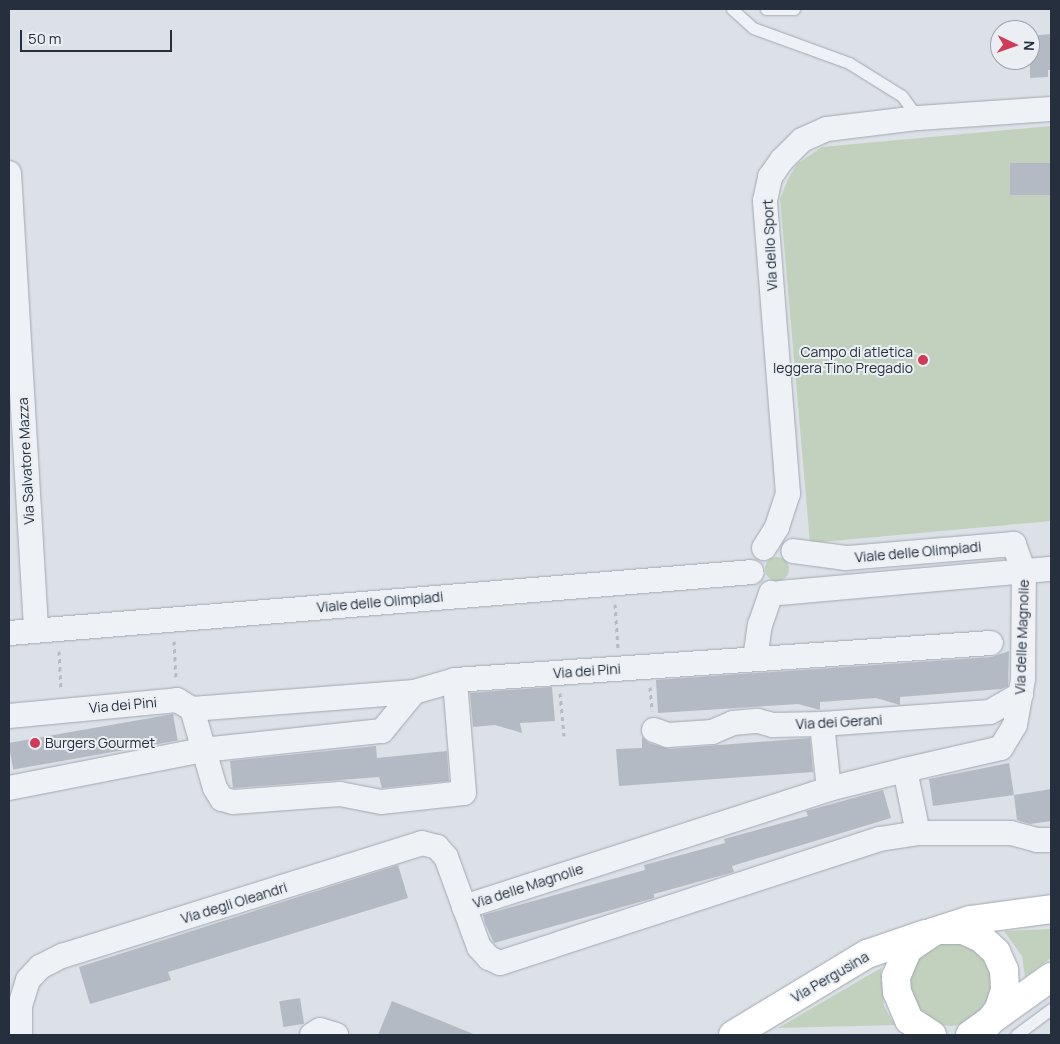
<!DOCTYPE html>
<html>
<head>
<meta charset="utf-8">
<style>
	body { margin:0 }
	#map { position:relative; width:1060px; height:1044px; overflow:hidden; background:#dce0e7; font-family:Manrope,sans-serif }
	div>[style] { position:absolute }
	.green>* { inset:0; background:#c2d1bd }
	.round { border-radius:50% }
	.building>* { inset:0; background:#b3bac3; transform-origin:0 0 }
	.path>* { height:3px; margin-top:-1.5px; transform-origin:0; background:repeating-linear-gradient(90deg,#b6bbc1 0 4px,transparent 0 8px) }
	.roads { filter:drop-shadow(0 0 1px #a1a7b1) drop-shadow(0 0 1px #a1a7b1) }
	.lane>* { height:11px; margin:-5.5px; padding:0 5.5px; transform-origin:5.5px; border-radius:5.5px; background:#eef1f5 }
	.street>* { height:24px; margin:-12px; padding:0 12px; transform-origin:12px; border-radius:12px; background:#eef1f5 }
	.primary>* { height:28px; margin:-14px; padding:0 14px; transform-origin:14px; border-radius:14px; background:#fff }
	.dots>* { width:14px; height:14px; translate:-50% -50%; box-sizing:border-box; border:2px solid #ebeff4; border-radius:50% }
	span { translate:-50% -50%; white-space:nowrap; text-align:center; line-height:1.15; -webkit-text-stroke:4px #ebeff4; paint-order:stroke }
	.street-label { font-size:14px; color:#252f3d }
	.poi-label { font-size:14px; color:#252f3d }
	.right { translate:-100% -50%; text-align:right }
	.left { translate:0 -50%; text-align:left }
	.frame { position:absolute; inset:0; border:10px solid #252f3d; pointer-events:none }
	.north { position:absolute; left:990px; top:20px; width:50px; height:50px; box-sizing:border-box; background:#ebeff4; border:1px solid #9ca2ab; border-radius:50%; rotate:93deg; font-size:14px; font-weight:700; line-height:20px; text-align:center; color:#252f3d }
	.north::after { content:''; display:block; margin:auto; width:18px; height:22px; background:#d13b57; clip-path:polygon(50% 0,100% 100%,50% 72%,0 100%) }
	.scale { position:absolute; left:20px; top:30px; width:152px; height:22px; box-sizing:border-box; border:2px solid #252f3d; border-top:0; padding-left:6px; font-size:15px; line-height:18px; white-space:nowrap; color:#252f3d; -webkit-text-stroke:4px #ebeff4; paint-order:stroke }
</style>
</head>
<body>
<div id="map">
	<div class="green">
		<i style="clip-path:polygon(1051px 126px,1051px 521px,810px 543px,780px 199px,788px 179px,797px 164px,822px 147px)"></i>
		<i class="round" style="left:765px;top:557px;width:24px;height:24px"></i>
		<i style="clip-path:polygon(1051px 929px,1051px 958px,1025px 977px,1022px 956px,1004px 931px)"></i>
		<i class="round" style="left:908px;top:940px;width:86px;height:86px"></i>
		<i style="clip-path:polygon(881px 968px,884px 1006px,895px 1025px,778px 1028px)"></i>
	</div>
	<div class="building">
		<i style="clip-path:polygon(1051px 34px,1051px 70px,1048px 70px,1048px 77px,1030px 78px,1030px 36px)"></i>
		<i style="left:1051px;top:163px;width:32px;height:41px;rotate:90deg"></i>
		<i style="clip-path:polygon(1009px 651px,1008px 686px,1001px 689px,900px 697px,900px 705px,876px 698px,820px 702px,820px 710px,798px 704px,658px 713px,656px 680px,992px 657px)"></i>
		<i style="clip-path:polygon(552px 687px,555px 721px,520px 723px,522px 733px,495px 725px,473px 727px,470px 693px)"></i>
		<i style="left:173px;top:714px;width:27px;height:167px;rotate:80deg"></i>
		<i style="clip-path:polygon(642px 737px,649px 743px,669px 749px,810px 738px,813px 772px,619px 786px,616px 749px,642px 748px)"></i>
		<i style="clip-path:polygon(376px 746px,377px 758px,447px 751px,449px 781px,382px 788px,379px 777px,233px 788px,230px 761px)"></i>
		<i style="clip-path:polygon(1009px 763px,1014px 795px,933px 806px,929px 779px)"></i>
		<i style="clip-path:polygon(1051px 789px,1051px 821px,1030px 824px,1017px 820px,1014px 795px)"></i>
		<i style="clip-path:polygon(883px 790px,891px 818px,732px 866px,734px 872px,654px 894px,654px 898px,494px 943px,485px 923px,483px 915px,645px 870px,644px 865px,725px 843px,724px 839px,808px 816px,806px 811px)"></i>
		<i style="clip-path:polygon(398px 865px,408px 898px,168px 972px,171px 980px,90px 1004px,79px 967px)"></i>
		<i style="left:300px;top:998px;width:26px;height:21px;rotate:81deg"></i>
		<i style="clip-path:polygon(392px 1001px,476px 1035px,378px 1035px)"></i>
	</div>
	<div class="path">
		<i style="left:615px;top:604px;width:44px;rotate:86.1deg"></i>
		<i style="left:174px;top:641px;width:38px;rotate:87deg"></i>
		<i style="left:59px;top:651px;width:39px;rotate:87deg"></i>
		<i style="left:650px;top:687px;width:24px;rotate:85deg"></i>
		<i style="left:560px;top:693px;width:43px;rotate:84.7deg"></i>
	</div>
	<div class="roads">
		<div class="lane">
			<i style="left:732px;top:9px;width:28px;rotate:42deg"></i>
			<i style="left:753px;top:28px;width:102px;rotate:20deg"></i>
			<i style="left:849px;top:63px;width:62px;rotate:31.9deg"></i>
			<i style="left:902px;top:96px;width:27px;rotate:54deg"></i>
			<i style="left:766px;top:9px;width:28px"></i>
			<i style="left:1016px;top:1035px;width:44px;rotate:-36.6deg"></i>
		</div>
		<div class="street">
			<i style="left:9px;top:173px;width:458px;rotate:86.6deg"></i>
			<i style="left:764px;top:548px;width:25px;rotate:-58deg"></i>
			<i style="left:777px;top:527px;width:35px;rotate:-72deg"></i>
			<i style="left:788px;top:494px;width:294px;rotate:-94.5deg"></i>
			<i style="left:765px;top:201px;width:25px;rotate:-78deg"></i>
			<i style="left:770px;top:177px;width:21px;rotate:-55deg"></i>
			<i style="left:782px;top:160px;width:28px;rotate:-45deg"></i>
			<i style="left:802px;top:140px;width:27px;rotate:-24deg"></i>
			<i style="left:827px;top:129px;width:92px;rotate:-6.9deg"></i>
			<i style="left:918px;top:118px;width:133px;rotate:-3.9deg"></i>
			<i style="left:780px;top:593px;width:272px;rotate:-5.1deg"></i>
			<i style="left:9px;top:633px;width:745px;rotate:-4.69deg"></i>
			<i style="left:755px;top:659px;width:34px;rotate:-82deg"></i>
			<i style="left:760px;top:625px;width:34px;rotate:-71deg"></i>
			<i style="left:192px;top:709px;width:223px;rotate:-4.4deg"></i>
			<i style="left:9px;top:716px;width:169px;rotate:-5.4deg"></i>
			<i style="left:177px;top:700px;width:17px;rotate:31deg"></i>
			<i style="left:192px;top:709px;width:82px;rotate:73.8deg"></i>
			<i style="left:215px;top:788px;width:13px;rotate:58deg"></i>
			<i style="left:222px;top:799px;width:11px;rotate:15deg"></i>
			<i style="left:233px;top:802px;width:107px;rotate:-4.3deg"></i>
			<i style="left:340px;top:794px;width:42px;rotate:11deg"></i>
			<i style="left:381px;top:802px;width:83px;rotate:-6.2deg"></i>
			<i style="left:464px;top:793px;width:113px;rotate:-94.6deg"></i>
			<i style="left:822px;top:724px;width:65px;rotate:83.9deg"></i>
			<i style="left:654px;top:730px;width:15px;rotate:20deg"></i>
			<i style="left:668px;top:735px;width:44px;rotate:-3.9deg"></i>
			<i style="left:712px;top:732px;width:23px;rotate:-23deg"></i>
			<i style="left:733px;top:723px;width:25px;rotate:-5deg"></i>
			<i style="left:758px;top:721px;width:16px;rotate:15deg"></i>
			<i style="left:773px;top:725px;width:49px;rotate:-1.2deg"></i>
			<i style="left:822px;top:724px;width:168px;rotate:-4.1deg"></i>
			<i style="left:990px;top:712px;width:36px;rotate:-30deg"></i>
			<i style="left:9px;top:788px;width:198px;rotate:-11.1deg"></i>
			<i style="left:203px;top:750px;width:180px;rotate:-6.1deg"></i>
			<i style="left:382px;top:731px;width:50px;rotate:-50.6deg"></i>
			<i style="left:414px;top:692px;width:43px;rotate:-16.3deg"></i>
			<i style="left:455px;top:680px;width:537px;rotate:-3.95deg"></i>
			<i style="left:918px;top:833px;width:93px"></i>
			<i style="left:1011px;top:833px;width:27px;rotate:15deg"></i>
			<i style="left:1037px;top:840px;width:14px"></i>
			<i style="left:464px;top:907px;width:384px;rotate:-17.9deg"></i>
			<i style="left:829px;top:789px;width:78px;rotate:-14deg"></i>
			<i style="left:20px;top:1035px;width:29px;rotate:-90deg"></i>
			<i style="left:20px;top:1006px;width:27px;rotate:-73deg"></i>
			<i style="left:28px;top:980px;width:18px;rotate:-47deg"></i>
			<i style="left:40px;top:967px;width:25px;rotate:-27deg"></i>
			<i style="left:62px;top:956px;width:377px;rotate:-17.4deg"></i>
			<i style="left:422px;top:843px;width:16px;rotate:15deg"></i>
			<i style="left:437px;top:847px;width:13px;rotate:48deg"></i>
			<i style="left:446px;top:857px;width:96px;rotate:69.9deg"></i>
			<i style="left:479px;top:947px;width:15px;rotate:48deg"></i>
			<i style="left:489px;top:958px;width:12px;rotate:24deg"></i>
			<i style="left:500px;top:963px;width:400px;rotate:-18.1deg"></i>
			<i style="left:880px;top:839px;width:38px;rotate:-9deg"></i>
			<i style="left:918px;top:833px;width:64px;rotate:-101.7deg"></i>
			<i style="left:905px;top:770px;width:98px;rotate:-12.9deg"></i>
			<i style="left:1001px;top:748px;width:27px;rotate:-59deg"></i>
			<i style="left:1015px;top:725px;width:47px;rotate:-80.1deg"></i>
			<i style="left:1023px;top:679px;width:107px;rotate:-89.5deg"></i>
			<i style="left:1024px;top:572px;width:30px;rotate:-110deg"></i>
			<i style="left:1014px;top:544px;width:169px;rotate:175.2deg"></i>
			<i style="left:846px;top:558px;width:53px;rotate:-172.5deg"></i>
			<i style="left:312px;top:1035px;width:9px;rotate:-32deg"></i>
			<i style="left:320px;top:1030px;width:17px;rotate:17deg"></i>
		</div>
		<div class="primary">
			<i style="left:944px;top:930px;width:19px"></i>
			<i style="left:963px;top:930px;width:20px;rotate:24deg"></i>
			<i style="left:981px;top:938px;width:21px;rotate:43deg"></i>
			<i style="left:996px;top:952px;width:20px;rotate:66deg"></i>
			<i style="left:1004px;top:970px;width:20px;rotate:87deg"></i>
			<i style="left:1005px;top:990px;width:20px;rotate:108deg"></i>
			<i style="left:999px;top:1009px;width:20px;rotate:127deg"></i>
			<i style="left:733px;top:1035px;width:157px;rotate:-31.2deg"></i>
			<i style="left:867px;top:954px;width:61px;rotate:-19deg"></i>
			<i style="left:932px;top:1035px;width:27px;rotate:-147deg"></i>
			<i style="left:909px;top:1020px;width:30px;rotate:-113deg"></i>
			<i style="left:897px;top:992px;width:15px;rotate:-94deg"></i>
			<i style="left:896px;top:977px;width:30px;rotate:-67deg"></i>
			<i style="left:908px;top:949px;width:30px;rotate:-34deg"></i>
			<i style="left:933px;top:932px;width:39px;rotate:-18deg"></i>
			<i style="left:970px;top:920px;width:82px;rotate:-7.7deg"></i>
			<i style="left:970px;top:1035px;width:100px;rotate:-35.6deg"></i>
		</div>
	</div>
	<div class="dots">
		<i style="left:923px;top:360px;background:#d13b57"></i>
		<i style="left:35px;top:743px;background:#d13b57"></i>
	</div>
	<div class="street-label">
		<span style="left:770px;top:245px;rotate:-93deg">Via dello Sport</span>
		<span style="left:26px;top:461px;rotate:-93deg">Via Salvatore Mazza</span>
		<span style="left:918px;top:552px;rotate:-5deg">Viale delle Olimpiadi</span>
		<span style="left:380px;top:602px;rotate:-5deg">Viale delle Olimpiadi</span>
		<span style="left:1022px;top:637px;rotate:-88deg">Via delle Magnolie</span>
		<span style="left:587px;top:671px;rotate:-4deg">Via dei Pini</span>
		<span style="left:123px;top:705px;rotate:-5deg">Via dei Pini</span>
		<span style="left:839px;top:722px;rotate:-3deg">Via dei Gerani</span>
		<span style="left:528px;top:886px;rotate:-18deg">Via delle Magnolie</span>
		<span style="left:234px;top:903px;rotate:-17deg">Via degli Oleandri</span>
		<span style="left:830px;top:977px;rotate:-30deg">Via Pergusina</span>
	</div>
	<div class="poi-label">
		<span class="right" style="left:913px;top:360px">Campo di atletica<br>leggera Tino Pregadio</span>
		<span class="left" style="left:45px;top:743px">Burgers Gourmet</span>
	</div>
	<div class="frame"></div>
	<div class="north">N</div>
	<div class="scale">50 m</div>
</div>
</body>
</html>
